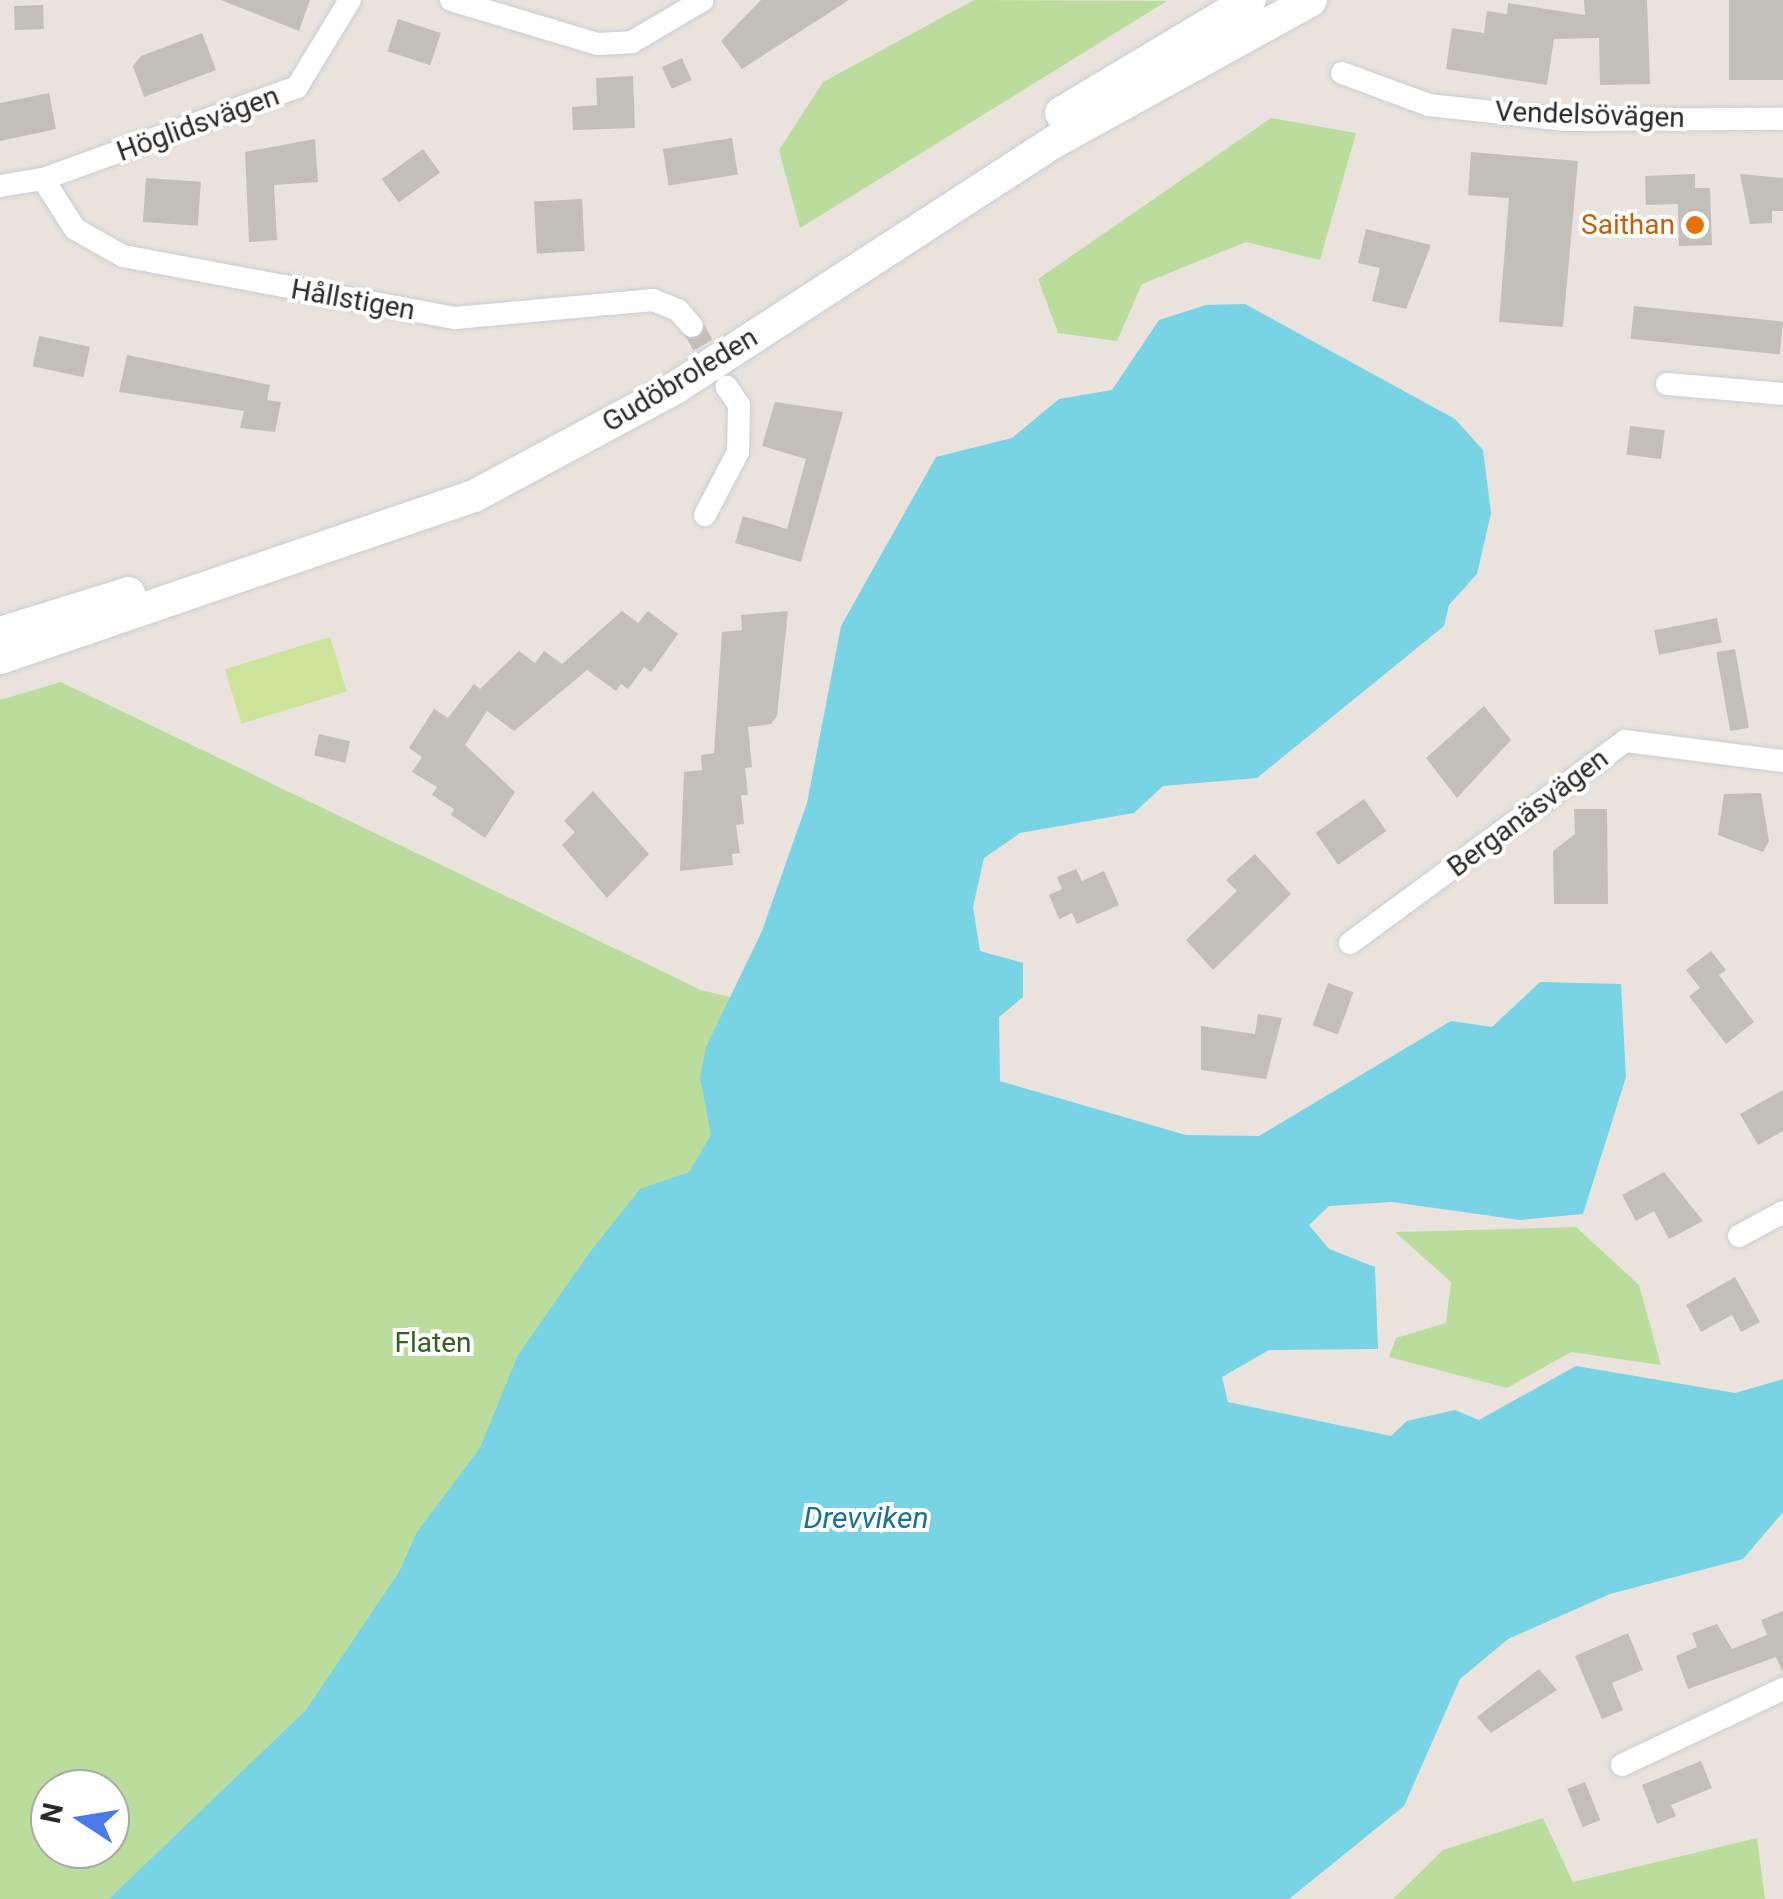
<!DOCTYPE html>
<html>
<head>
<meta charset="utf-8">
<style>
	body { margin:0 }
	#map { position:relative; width:1783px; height:1899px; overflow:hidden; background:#eae3dd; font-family:Roboto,sans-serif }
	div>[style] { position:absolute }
	.green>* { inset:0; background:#badd9d }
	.pitch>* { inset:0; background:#cce39a; transform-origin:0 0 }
	.water>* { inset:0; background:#78d3e4 }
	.building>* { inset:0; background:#c3beb8; transform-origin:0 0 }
	.street-tunnel>* { height:22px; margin-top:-11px; transform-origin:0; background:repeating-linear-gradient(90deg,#c4beb9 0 22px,transparent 0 33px) }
	.roads { filter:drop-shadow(0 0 2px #c8cdd6) drop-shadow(0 0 2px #c8cdd6) }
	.street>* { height:22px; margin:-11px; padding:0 11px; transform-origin:11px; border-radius:11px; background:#fff }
	.secondary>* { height:32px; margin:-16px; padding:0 16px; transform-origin:16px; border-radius:16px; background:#fff }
	.dots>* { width:28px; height:28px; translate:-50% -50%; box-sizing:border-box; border:5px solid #fff; border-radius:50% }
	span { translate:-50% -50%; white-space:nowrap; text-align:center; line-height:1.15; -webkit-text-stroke:8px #fff; paint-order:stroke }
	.street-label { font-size:28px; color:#2a2a2a }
	.food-label { font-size:28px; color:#c56008 }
	.right { translate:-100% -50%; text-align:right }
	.park-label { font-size:28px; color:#346020 }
	.water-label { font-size:30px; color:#18738f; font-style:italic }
	.north { position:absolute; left:30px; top:1769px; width:100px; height:100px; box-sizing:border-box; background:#fff; border:2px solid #aaa; border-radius:50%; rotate:282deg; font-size:28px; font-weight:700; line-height:40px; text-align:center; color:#2a2a2a }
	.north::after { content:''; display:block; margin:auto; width:35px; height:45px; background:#4a7aea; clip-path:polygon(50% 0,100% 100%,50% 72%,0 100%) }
</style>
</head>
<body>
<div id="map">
	<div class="green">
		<i style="clip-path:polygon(974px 0,1167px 1px,800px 228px,779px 150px,823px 82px)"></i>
		<i style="clip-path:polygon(1271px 118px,1356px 133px,1320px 260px,1246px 242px,1142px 284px,1117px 341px,1058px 333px,1038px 279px)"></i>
		<i style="clip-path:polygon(evenodd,61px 682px,701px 990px,876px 1033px,623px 1899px,0 1899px,0 700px,61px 682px,50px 1789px,110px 1789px,110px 1849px,50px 1849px,50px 1789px)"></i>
		<i style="clip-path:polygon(1576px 1227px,1639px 1285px,1661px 1365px,1571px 1352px,1507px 1388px,1389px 1357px,1396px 1338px,1446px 1323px,1451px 1282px,1395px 1232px)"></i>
		<i style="clip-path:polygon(1543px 1818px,1573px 1882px,1757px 1838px,1765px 1899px,1393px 1899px,1443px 1850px)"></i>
	</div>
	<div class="pitch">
		<i style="left:330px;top:637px;width:57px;height:110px;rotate:73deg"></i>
	</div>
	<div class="water">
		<i style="clip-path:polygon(1245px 304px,1455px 419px,1483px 450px,1491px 513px,1477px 574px,1449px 605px,1444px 626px,1257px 778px,1163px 786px,1134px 813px,1020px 833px,984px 858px,973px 907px,980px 951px,1023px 963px,1023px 997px,999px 1017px,1000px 1081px,1186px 1135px,1259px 1136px,1451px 1021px,1492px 1027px,1540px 982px,1621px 984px,1626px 1077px,1583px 1214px,1520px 1220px,1392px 1202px,1329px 1206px,1309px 1225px,1329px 1249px,1375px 1267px,1378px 1349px,1269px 1350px,1222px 1377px,1228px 1402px,1391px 1436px,1407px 1421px,1455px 1410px,1479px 1420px,1576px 1366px,1735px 1393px,1783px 1379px,1783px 1512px,1743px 1559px,1610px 1594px,1508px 1639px,1460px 1679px,1404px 1806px,1289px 1899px,109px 1899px,306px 1710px,399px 1572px,417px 1532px,480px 1448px,518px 1355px,590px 1252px,640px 1189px,689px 1172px,711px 1135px,700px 1077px,706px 1047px,762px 931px,807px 803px,841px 626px,936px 457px,1012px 438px,1059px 399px,1112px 390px,1159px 320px,1206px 305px)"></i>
	</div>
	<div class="building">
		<i style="clip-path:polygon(221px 0,310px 0,299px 31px)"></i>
		<i style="clip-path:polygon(761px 0,849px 0,742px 69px,721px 41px)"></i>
		<i style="clip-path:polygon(1584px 0,1647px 0,1650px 84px,1600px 85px,1599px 38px,1554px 39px,1547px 85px,1446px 69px,1452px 28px,1484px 33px,1487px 11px,1507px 14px,1508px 3px,1585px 15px)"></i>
		<i style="left:1729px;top:0;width:54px;height:80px"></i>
		<i style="left:43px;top:5px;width:24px;height:29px;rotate:88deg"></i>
		<i style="left:398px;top:19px;width:45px;height:34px;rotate:18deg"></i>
		<i style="clip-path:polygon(202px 33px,216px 70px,144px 97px,133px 66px,141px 56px)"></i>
		<i style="left:682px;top:58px;width:24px;height:22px;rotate:66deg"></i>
		<i style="clip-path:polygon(633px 76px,635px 128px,573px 130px,572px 107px,597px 105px,596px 78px)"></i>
		<i style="clip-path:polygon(49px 93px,56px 129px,0 141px,0 103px)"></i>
		<i style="left:732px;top:138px;width:37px;height:70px;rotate:81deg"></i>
		<i style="clip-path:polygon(315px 139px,318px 182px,274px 185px,277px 240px,249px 242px,245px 152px)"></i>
		<i style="left:423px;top:149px;width:29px;height:51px;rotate:54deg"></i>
		<i style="clip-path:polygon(1471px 152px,1578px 161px,1563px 327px,1499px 322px,1509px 198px,1468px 195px)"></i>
		<i style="clip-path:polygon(1695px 174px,1695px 188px,1710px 188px,1712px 245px,1679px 246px,1678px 204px,1646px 205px,1645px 176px)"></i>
		<i style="clip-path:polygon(1740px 174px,1783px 178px,1783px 211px,1772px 211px,1772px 223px,1750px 224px)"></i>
		<i style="left:146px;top:178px;width:55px;height:44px;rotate:4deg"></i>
		<i style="left:582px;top:199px;width:52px;height:48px;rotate:87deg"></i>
		<i style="clip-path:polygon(1366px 229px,1431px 245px,1406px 309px,1372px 301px,1380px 268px,1358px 263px)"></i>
		<i style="left:1634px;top:306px;width:150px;height:33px;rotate:6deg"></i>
		<i style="left:39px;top:336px;width:52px;height:31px;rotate:12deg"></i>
		<i style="clip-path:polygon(127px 355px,270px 385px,267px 400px,281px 402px,275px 432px,240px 428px,244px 411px,119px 392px)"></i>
		<i style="clip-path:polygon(775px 402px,843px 412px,801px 562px,735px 543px,743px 516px,787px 529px,806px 459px,762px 446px)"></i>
		<i style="left:1630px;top:426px;width:35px;height:29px;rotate:7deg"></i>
		<i style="clip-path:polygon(622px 611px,638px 623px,648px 611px,678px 634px,651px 672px,644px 667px,628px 689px,621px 684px,616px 691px,587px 670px,514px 731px,487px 711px,465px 745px,515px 792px,485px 838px,451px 815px,454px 809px,432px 795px,437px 787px,412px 772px,422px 757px,409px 748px,434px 709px,448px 718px,474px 684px,480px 689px,519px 651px,535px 663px,544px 651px,562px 664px)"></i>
		<i style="clip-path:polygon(788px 611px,777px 716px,771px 724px,748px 727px,752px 767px,745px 768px,748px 795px,741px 795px,744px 824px,736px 825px,740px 853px,732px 854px,733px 865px,680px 871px,684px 772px,702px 770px,701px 755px,714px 753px,722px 632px,742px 630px,741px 615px)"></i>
		<i style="left:1717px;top:618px;width:25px;height:64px;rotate:79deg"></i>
		<i style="left:1735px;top:649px;width:80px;height:19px;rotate:80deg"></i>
		<i style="clip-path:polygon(1484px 706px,1511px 740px,1457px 798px,1426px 758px)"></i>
		<i style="left:319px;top:734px;width:32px;height:22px;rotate:13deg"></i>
		<i style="clip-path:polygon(593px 791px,649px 854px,607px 898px,562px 845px,575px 832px,564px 821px)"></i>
		<i style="clip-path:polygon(1761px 793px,1769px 841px,1763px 852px,1718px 835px,1724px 794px)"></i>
		<i style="left:1364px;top:799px;width:39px;height:59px;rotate:55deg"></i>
		<i style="clip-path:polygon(1574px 809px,1607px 809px,1608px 904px,1554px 904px,1553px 851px,1575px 834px)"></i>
		<i style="clip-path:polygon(1255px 854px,1291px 894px,1213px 970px,1186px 940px,1237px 891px,1226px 880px)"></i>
		<i style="clip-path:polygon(1076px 869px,1082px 881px,1104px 871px,1119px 905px,1077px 924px,1072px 913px,1059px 919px,1049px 895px,1062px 889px,1057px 877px)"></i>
		<i style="clip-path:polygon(1711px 951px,1726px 970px,1719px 975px,1754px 1022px,1726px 1044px,1689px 996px,1700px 988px,1686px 970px)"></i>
		<i style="left:1328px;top:983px;width:27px;height:45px;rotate:20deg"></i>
		<i style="clip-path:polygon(1258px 1014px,1282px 1018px,1266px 1079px,1201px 1070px,1201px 1026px,1255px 1034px)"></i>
		<i style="clip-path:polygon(1783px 1090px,1783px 1131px,1758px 1145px,1740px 1114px)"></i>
		<i style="clip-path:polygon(1664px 1172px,1703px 1221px,1669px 1239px,1654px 1211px,1636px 1221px,1622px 1195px)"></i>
		<i style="clip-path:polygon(1735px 1277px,1760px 1322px,1741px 1332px,1732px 1315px,1701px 1332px,1686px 1305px)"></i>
		<i style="clip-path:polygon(1783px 1611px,1783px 1673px,1776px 1657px,1688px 1689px,1676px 1656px,1697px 1647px,1692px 1633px,1717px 1624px,1732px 1649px,1767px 1635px,1761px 1620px)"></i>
		<i style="clip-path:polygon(1628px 1633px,1643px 1670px,1612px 1683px,1623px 1710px,1602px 1719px,1575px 1656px)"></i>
		<i style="clip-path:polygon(1539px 1669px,1557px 1690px,1491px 1733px,1477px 1717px)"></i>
		<i style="clip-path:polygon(1701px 1761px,1712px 1788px,1671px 1805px,1676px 1816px,1657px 1824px,1642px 1785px)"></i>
		<i style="left:1585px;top:1782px;width:41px;height:19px;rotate:68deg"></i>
	</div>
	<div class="street-tunnel">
		<i style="left:692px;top:326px;width:57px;rotate:59.4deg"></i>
	</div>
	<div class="roads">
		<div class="street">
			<i style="left:451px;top:0;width:153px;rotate:16.7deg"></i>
			<i style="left:598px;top:44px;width:34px;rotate:-3deg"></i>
			<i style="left:632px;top:42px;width:82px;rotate:-30.6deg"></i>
			<i style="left:1342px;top:73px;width:93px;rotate:20.2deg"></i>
			<i style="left:1429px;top:105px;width:136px;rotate:6.3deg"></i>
			<i style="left:1564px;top:120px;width:219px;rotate:-0.3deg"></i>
			<i style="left:43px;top:179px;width:59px;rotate:57.4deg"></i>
			<i style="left:75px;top:229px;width:55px;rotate:29.4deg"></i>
			<i style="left:123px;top:256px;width:338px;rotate:10.6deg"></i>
			<i style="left:455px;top:318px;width:199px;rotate:-5.2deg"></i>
			<i style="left:653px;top:300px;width:27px;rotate:22deg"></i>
			<i style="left:678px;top:310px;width:21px;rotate:49deg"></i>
			<i style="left:0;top:186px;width:44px;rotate:-9.2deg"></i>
			<i style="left:43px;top:179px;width:270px;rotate:-19.9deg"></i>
			<i style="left:297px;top:87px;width:102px;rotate:-58.7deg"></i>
			<i style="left:1667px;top:384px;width:116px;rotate:4.9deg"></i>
			<i style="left:705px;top:515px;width:71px;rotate:-62.4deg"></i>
			<i style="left:738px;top:452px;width:47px;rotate:-88.8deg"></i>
			<i style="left:739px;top:405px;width:22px;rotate:-124deg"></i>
			<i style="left:1350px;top:943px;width:341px;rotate:-36.3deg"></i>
			<i style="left:1625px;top:741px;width:159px;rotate:7.2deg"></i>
			<i style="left:1739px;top:1236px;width:50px;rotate:-28.6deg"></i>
			<i style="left:1622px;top:1765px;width:178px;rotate:-25.3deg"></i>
		</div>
		<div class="secondary">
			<i style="left:1061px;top:113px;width:220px;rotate:-30.9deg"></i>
			<i style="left:0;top:633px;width:135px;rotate:-17.2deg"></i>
			<i style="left:0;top:658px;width:501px;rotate:-18.87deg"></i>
			<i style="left:474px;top:496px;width:228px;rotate:-28.2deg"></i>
			<i style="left:675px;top:388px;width:454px;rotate:-33deg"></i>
			<i style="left:1056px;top:141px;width:291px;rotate:-28.9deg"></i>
		</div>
	</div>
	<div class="dots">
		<i style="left:1695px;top:225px;background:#e8710a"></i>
	</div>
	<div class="street-label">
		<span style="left:1590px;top:115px;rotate:2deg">Vendelsövägen</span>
		<span style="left:198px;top:124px;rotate:-20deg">Höglidsvägen</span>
		<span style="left:353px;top:300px;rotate:10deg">Hållstigen</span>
		<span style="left:680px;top:380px;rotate:-31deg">Gudöbroleden</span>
		<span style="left:1528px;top:813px;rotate:-37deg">Berganäsvägen</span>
	</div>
	<div class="food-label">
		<span class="right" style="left:1675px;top:225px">Saithan</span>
	</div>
	<div class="park-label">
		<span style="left:433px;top:1343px">Flaten</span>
	</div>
	<div class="water-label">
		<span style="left:866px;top:1518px">Drevviken</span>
	</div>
	<div class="north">N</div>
</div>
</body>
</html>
